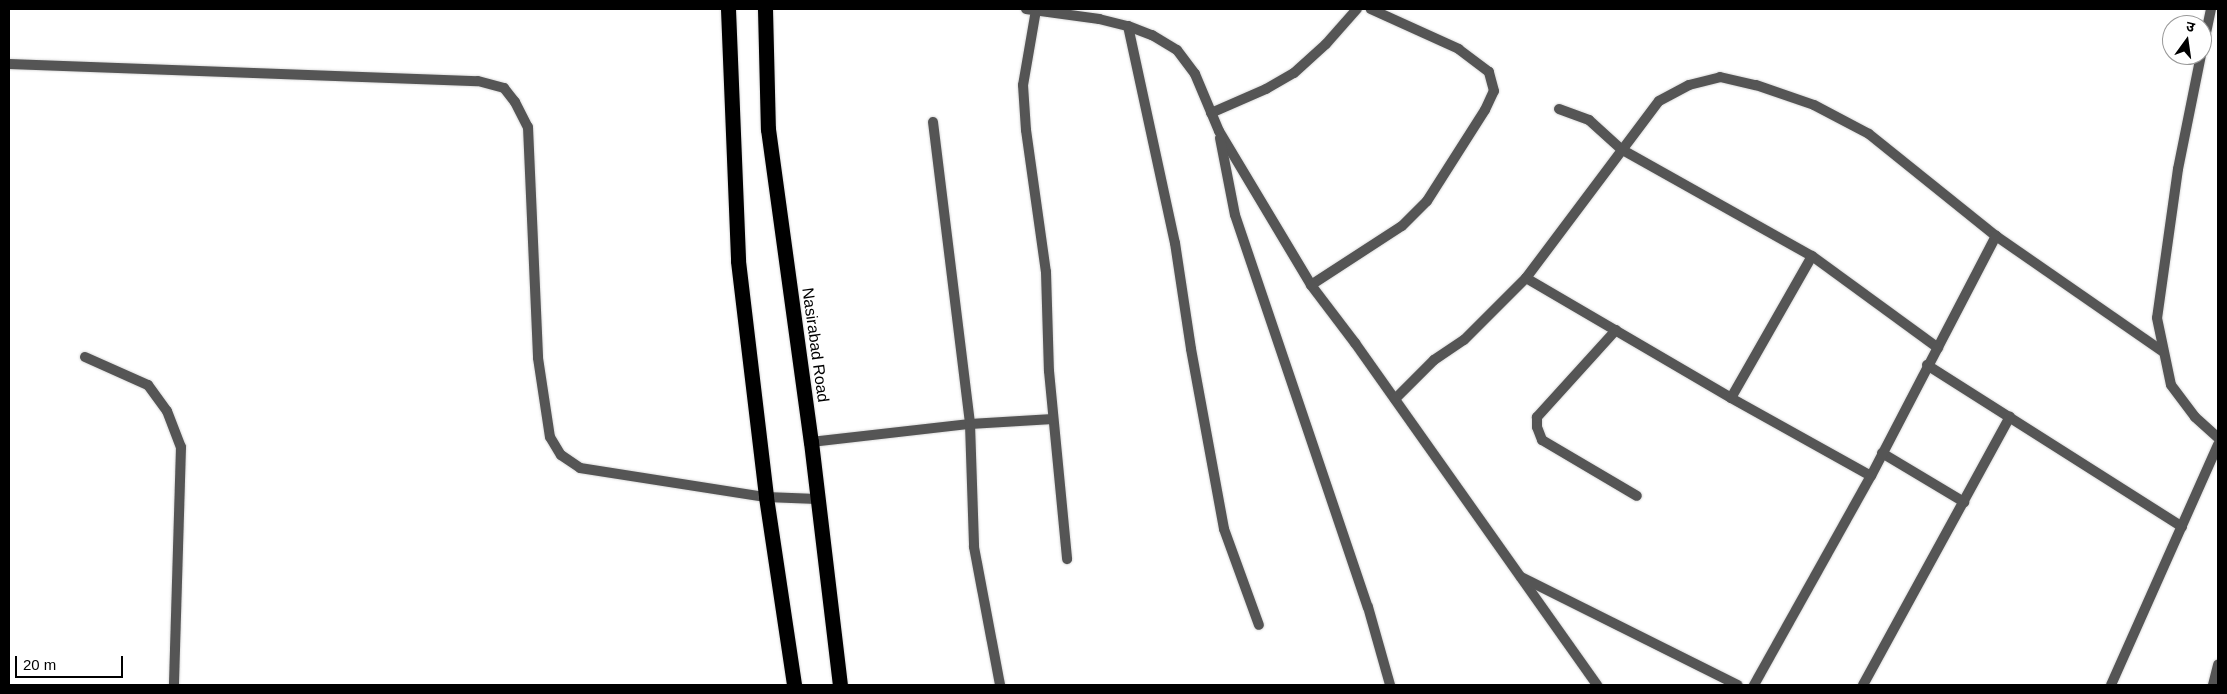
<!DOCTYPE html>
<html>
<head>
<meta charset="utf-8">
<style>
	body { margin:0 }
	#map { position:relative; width:2227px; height:694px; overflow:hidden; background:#fff; font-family:Helvetica,"Noto Sans Devanagari",sans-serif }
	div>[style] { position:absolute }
	.roads { filter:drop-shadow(0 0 1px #dbdbdb) drop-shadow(0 0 1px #dbdbdb) }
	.lane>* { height:10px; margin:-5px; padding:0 5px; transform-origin:5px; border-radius:5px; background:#555 }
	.street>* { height:10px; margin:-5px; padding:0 5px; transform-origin:5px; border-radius:5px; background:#555 }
	.highway>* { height:15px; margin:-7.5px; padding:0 7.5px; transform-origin:7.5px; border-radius:7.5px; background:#000 }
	span { translate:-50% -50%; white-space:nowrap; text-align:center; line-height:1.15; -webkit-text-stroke:5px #fff; paint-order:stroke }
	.street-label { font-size:16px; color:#000 }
	.frame { position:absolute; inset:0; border:10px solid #000; pointer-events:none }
	.north { position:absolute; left:2162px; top:15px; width:50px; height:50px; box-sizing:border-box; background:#fff; border:1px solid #999; border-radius:50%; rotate:14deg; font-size:14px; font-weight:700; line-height:20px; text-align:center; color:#000 }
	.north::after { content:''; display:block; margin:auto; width:18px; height:22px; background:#000; clip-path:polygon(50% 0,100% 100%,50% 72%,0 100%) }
	.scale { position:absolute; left:15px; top:656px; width:108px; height:22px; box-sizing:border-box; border:2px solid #000; border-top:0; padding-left:6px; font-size:15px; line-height:18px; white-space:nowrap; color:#000; -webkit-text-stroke:4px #fff; paint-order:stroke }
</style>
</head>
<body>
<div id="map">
	<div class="roads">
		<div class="lane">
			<i style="left:9px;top:64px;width:469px;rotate:2.1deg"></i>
			<i style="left:478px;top:81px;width:27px;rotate:15deg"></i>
			<i style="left:504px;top:88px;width:18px;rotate:52deg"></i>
			<i style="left:515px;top:102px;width:28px;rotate:63deg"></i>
			<i style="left:528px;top:127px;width:231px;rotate:87.5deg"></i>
			<i style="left:538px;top:358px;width:80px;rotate:81.4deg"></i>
			<i style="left:550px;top:437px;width:21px;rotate:59deg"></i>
			<i style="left:561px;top:455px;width:23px;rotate:34deg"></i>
			<i style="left:580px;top:468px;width:188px;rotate:8.9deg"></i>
			<i style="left:766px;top:497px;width:51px;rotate:2.2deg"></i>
			<i style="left:85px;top:357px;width:69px;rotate:24deg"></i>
			<i style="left:148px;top:385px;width:32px;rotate:54deg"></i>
			<i style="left:167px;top:411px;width:39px;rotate:69deg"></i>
			<i style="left:181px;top:447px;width:238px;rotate:91.7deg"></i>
		</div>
		<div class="street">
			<i style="left:1026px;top:9px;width:74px;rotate:7.8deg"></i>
			<i style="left:1099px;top:19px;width:30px;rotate:14deg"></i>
			<i style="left:1128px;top:26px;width:26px;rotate:21deg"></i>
			<i style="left:1152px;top:35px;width:29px;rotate:31deg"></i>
			<i style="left:1177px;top:50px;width:30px;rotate:53deg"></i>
			<i style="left:1195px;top:74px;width:62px;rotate:67.2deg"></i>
			<i style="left:1219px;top:131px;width:179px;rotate:59.1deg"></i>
			<i style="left:1311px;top:285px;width:73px;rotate:52.8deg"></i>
			<i style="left:1355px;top:343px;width:419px;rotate:54.7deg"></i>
			<i style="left:1036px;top:10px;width:76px;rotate:99.8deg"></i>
			<i style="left:1023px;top:85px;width:45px;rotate:86.2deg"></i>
			<i style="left:1026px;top:130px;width:143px;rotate:82deg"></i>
			<i style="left:1046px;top:272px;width:99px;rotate:88.3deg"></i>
			<i style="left:1049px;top:371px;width:189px;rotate:84.5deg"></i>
			<i style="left:1128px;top:26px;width:222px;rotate:77.8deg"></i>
			<i style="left:1175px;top:243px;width:107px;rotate:81.4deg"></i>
			<i style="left:1191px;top:349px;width:183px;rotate:79.6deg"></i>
			<i style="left:1224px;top:529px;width:102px;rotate:70deg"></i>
			<i style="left:2202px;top:52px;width:44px;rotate:-78.2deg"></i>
			<i style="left:2201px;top:55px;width:116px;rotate:101.4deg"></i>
			<i style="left:2178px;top:169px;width:150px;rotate:98deg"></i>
			<i style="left:2157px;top:318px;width:68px;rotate:78.2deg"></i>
			<i style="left:2171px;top:385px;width:40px;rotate:53deg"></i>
			<i style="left:2195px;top:417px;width:31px;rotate:42deg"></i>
			<i style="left:1559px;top:109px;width:32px;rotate:20deg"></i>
			<i style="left:1589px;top:120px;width:43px;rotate:42.2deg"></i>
			<i style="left:1621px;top:149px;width:219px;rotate:29.3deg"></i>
			<i style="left:1812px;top:256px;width:156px;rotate:36.1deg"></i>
			<i style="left:1211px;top:113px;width:60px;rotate:-23.6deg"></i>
			<i style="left:1266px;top:89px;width:32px;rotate:-30deg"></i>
			<i style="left:1294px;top:73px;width:43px;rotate:-42.2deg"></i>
			<i style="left:1326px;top:44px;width:47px;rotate:-48.5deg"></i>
			<i style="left:933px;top:122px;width:304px;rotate:83deg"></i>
			<i style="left:970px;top:424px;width:123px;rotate:88.1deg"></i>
			<i style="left:974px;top:547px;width:140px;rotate:79.3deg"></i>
			<i style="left:1220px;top:138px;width:78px;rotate:79deg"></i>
			<i style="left:1235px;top:215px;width:414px;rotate:71.3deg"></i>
			<i style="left:1368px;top:607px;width:81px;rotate:74.2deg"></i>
			<i style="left:1526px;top:278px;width:238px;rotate:30.3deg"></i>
			<i style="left:1731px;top:398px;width:160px;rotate:29.1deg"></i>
			<i style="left:1311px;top:285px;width:108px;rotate:-33deg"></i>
			<i style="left:1402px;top:226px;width:35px;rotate:-45deg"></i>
			<i style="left:1427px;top:201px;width:108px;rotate:-57.5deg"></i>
			<i style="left:1485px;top:110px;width:21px;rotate:-65deg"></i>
			<i style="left:1494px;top:91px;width:20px;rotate:-105deg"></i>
			<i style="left:1489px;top:72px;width:38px;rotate:-143deg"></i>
			<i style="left:1459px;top:49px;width:97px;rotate:-155.6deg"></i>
			<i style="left:1616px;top:330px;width:118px;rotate:132.2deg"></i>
			<i style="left:1537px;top:417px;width:10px;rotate:90deg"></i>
			<i style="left:1537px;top:427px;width:14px;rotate:69deg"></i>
			<i style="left:1542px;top:440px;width:110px;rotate:30.5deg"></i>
			<i style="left:1927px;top:365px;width:302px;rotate:32.4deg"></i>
			<i style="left:1731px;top:398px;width:163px;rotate:-60.3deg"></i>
			<i style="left:1395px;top:399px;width:55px;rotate:-45deg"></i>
			<i style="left:1434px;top:360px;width:36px;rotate:-34deg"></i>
			<i style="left:1464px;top:340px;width:88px;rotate:-45deg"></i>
			<i style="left:1526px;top:278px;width:221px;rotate:-53.1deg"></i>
			<i style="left:1659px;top:101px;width:34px;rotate:-28deg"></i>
			<i style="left:1689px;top:85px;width:32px;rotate:-14deg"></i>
			<i style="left:1720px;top:77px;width:37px;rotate:13deg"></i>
			<i style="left:1756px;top:85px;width:61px;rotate:19deg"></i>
			<i style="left:1814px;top:105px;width:62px;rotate:27.8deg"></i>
			<i style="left:1869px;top:134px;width:163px;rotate:38.8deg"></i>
			<i style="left:1996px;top:236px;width:202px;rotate:34.7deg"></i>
			<i style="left:811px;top:442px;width:160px;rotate:-6.5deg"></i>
			<i style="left:970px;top:424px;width:83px;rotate:-3.4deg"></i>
			<i style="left:1882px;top:453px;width:96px;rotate:30.9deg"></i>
			<i style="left:1521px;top:577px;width:242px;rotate:26.5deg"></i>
			<i style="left:1754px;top:685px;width:240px;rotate:-60.8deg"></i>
			<i style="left:1871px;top:476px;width:271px;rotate:-62.5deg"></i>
			<i style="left:1863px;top:685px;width:306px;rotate:-61.3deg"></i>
			<i style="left:2111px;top:685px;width:263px;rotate:-66deg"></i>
			<i style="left:2213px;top:685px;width:21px;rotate:-76deg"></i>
		</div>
		<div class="highway">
			<i style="left:728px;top:9px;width:252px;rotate:87.7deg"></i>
			<i style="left:738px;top:261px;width:238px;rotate:83.2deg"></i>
			<i style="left:766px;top:497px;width:190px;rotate:81.5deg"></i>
			<i style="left:765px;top:9px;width:120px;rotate:88.6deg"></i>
			<i style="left:768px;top:129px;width:316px;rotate:82.2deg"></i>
			<i style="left:811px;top:442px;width:245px;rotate:83.2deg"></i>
		</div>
	</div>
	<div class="street-label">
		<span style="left:815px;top:345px;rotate:82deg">Nasirabad Road</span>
	</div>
	<div class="frame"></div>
	<div class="north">उ</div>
	<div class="scale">20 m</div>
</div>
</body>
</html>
